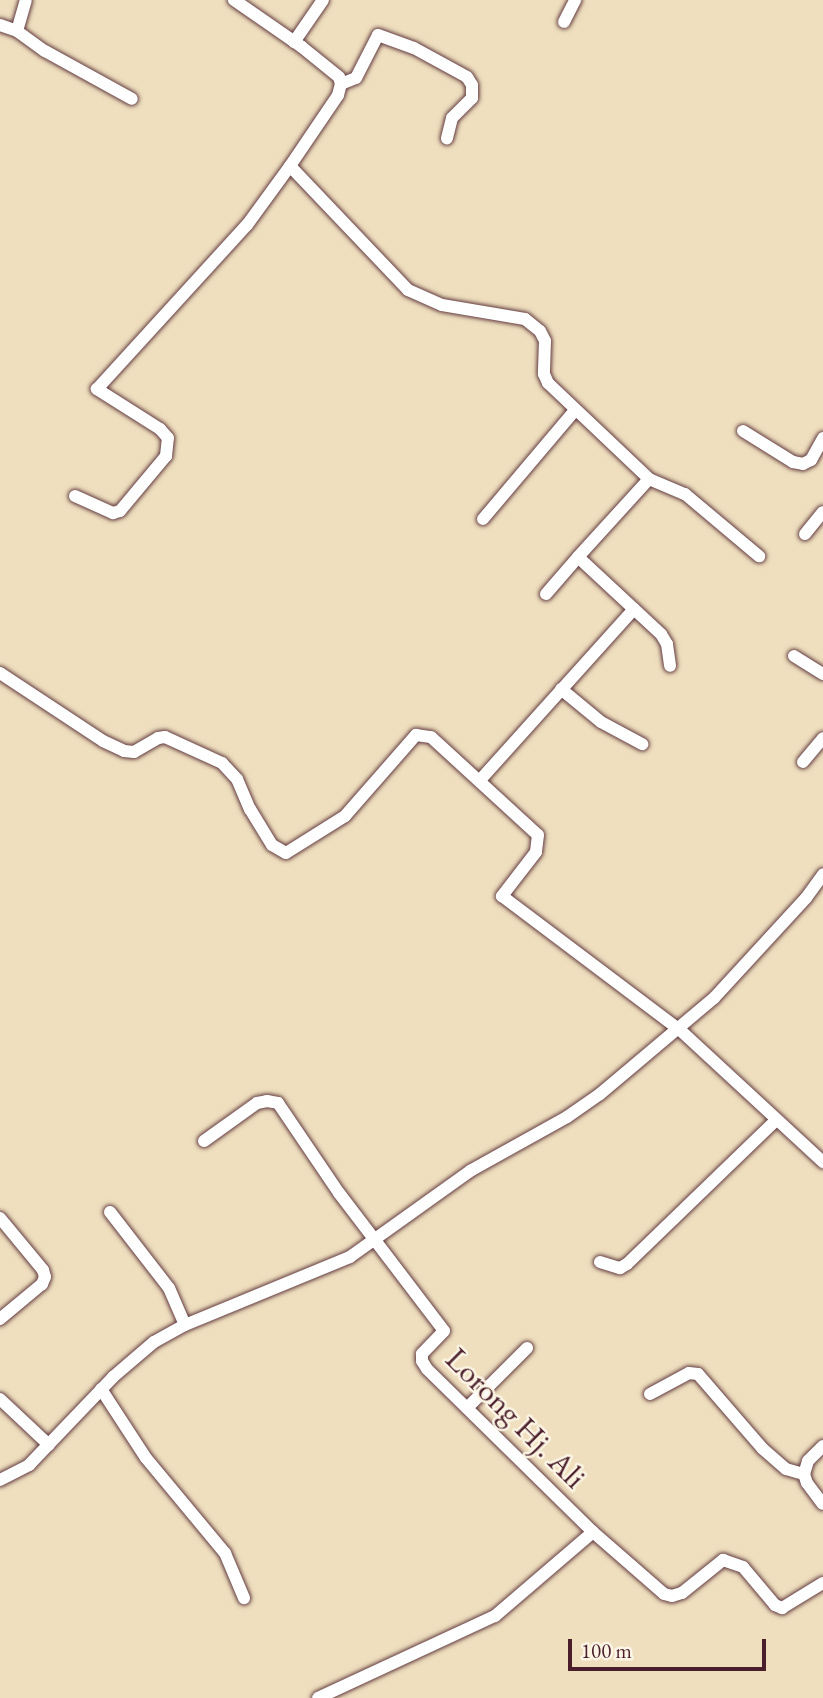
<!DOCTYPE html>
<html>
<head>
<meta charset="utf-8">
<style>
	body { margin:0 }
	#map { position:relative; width:823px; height:1698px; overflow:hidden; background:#efdfbe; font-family:"EB Garamond",serif }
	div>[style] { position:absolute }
	.roads { filter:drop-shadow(0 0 2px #633c41) drop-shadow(0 0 2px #633c41) }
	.street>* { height:12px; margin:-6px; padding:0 6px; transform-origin:6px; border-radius:6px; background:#fff }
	span { translate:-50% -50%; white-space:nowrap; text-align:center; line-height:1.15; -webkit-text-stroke:5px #fcf5e5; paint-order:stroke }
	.street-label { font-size:32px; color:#4a1f2b }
	.scale { position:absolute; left:568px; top:1639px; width:198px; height:32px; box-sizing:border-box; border:4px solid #4a1f2b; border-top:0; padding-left:9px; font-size:21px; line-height:24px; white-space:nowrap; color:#4a1f2b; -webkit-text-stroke:5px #fcf5e5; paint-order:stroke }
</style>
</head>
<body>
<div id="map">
	<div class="roads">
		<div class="street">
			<i style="left:564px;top:22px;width:25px;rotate:-63deg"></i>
			<i style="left:0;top:25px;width:18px;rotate:19deg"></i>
			<i style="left:17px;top:31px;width:32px;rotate:-74deg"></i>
			<i style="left:17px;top:31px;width:34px;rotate:36deg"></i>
			<i style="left:45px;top:51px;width:99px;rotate:28.9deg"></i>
			<i style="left:294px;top:42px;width:51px;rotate:-55.4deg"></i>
			<i style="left:341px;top:84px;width:16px;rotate:-22deg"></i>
			<i style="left:356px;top:78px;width:48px;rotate:-62.9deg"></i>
			<i style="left:378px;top:35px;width:38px;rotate:20deg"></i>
			<i style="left:414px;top:48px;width:60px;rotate:28.7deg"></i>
			<i style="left:467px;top:77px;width:9px;rotate:58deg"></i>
			<i style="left:472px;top:85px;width:13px;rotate:90deg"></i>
			<i style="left:472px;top:98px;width:28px;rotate:135deg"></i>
			<i style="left:452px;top:118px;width:21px;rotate:104deg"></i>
			<i style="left:290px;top:166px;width:171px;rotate:46.4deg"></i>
			<i style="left:408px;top:290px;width:37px;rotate:24deg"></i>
			<i style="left:442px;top:305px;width:84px;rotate:9.6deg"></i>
			<i style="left:525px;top:319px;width:19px;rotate:39deg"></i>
			<i style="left:540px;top:331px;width:11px;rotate:63deg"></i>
			<i style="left:545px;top:341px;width:33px;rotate:92deg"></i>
			<i style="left:544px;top:374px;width:10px;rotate:66deg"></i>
			<i style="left:548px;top:383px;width:139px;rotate:43.5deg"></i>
			<i style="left:649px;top:479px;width:105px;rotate:132.3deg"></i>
			<i style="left:578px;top:557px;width:76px;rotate:42.9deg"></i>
			<i style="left:634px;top:609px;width:230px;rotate:132deg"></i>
			<i style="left:743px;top:431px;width:59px;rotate:31.8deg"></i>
			<i style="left:793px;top:462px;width:10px;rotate:11deg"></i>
			<i style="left:803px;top:464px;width:9px;rotate:-27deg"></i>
			<i style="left:811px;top:460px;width:25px;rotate:-61deg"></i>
			<i style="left:649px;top:479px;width:39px;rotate:23deg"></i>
			<i style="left:685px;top:494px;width:97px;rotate:40deg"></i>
			<i style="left:75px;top:496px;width:42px;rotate:24.1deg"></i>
			<i style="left:113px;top:513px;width:7px;rotate:-16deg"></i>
			<i style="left:120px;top:511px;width:72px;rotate:-50.1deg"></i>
			<i style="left:166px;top:456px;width:18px;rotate:-84deg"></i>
			<i style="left:168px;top:438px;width:12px;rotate:-132deg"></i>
			<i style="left:160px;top:429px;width:75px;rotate:-147.6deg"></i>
			<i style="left:97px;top:389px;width:222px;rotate:-47.6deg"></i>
			<i style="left:247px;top:225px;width:73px;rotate:-53.9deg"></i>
			<i style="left:290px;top:166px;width:86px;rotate:-55.9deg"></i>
			<i style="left:338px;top:95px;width:11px;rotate:-75deg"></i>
			<i style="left:341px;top:84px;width:7px;rotate:-106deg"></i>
			<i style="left:339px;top:77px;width:48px;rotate:-141deg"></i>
			<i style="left:302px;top:47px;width:83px;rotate:-145.3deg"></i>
			<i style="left:483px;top:519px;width:143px;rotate:-49.8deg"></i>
			<i style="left:805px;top:534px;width:28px;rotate:-51deg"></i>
			<i style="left:546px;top:594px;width:49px;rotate:-49.1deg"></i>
			<i style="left:634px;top:609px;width:37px;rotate:43deg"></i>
			<i style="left:661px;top:634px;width:12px;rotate:59deg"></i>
			<i style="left:667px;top:644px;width:22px;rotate:82deg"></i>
			<i style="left:794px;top:656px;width:34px;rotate:32deg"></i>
			<i style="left:0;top:673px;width:123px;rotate:33.4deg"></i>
			<i style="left:103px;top:741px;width:23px;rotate:25deg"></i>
			<i style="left:124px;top:751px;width:10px;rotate:6deg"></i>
			<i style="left:134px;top:752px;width:28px;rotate:-30deg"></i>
			<i style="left:158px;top:738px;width:7px;rotate:-8deg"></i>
			<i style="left:165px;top:737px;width:63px;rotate:24.5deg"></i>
			<i style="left:222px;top:763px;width:22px;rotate:47deg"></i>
			<i style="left:237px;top:779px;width:33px;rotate:67deg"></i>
			<i style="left:250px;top:809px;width:42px;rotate:58.6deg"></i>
			<i style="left:272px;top:845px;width:16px;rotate:30deg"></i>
			<i style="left:286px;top:853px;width:70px;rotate:-32.1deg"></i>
			<i style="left:345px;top:816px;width:108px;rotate:-48.8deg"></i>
			<i style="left:416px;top:735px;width:15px;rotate:8deg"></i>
			<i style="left:431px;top:737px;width:145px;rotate:42.5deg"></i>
			<i style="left:538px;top:835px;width:17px;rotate:97deg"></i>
			<i style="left:536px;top:852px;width:56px;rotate:127.7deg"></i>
			<i style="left:502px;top:896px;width:223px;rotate:37deg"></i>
			<i style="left:680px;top:1030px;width:195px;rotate:42.7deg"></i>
			<i style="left:561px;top:689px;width:52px;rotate:39.5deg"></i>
			<i style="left:601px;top:722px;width:47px;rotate:28.2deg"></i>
			<i style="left:803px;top:762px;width:31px;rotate:-50deg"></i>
			<i style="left:204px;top:1141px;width:65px;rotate:-35.6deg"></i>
			<i style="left:257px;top:1103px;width:10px;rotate:-11deg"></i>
			<i style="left:267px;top:1101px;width:11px;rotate:10deg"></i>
			<i style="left:278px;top:1103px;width:109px;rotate:55.9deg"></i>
			<i style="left:339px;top:1193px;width:173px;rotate:52.7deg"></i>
			<i style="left:444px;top:1331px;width:32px;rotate:134deg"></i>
			<i style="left:422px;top:1354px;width:7px;rotate:90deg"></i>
			<i style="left:422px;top:1361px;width:9px;rotate:58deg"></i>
			<i style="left:427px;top:1369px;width:233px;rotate:44.5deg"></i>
			<i style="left:593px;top:1532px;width:94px;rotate:41.1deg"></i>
			<i style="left:664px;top:1594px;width:8px;rotate:14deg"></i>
			<i style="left:672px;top:1596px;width:10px;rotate:-17deg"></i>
			<i style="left:682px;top:1593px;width:53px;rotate:-38.8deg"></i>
			<i style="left:723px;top:1560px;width:21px;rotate:19deg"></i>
			<i style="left:743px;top:1567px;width:50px;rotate:49.9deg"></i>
			<i style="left:775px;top:1605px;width:8px;rotate:23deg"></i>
			<i style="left:782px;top:1608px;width:48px;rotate:-31.4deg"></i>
			<i style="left:110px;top:1212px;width:96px;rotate:52.2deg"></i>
			<i style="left:169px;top:1288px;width:40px;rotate:66.6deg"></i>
			<i style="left:0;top:1218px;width:67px;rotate:50.4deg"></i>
			<i style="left:43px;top:1270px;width:7px;rotate:74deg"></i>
			<i style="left:45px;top:1277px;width:8px;rotate:113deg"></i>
			<i style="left:42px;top:1284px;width:55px;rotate:140.2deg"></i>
			<i style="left:600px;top:1262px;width:21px;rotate:17deg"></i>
			<i style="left:620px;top:1268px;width:8px;rotate:-30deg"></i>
			<i style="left:627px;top:1264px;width:207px;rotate:-44deg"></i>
			<i style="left:101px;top:1389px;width:82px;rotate:56.9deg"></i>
			<i style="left:146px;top:1458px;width:124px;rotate:50.3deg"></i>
			<i style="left:225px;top:1553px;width:49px;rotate:67.1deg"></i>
			<i style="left:650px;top:1394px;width:44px;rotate:-28.3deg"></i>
			<i style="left:689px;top:1373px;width:9px;rotate:6deg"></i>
			<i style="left:698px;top:1374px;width:99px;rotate:49.1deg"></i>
			<i style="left:763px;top:1449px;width:30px;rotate:41deg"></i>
			<i style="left:786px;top:1469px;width:19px;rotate:16deg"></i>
			<i style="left:0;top:1399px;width:67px;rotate:43.2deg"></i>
			<i style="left:467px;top:1408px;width:85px;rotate:-45deg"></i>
			<i style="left:823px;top:1446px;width:21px;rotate:135deg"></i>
			<i style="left:808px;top:1461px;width:14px;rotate:107deg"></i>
			<i style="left:804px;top:1474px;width:9px;rotate:72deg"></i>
			<i style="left:807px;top:1483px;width:26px;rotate:53deg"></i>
			<i style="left:0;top:1480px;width:33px;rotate:-27deg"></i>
			<i style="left:29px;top:1465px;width:122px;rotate:-46.3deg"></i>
			<i style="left:113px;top:1377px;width:54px;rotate:-40.5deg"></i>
			<i style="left:154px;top:1342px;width:35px;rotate:-29deg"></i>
			<i style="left:185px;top:1325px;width:178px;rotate:-22.4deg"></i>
			<i style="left:350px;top:1257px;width:148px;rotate:-35.6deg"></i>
			<i style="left:470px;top:1171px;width:111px;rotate:-29.1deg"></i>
			<i style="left:567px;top:1117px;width:40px;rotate:-34.9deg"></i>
			<i style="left:600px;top:1094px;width:149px;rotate:-40.1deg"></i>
			<i style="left:714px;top:998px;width:136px;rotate:-47.4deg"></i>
			<i style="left:806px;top:898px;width:29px;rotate:-54deg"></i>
			<i style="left:318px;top:1698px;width:195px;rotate:-24.9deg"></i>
			<i style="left:495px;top:1616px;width:129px;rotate:-40.6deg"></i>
		</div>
	</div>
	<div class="street-label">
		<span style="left:516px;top:1418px;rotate:45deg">Lorong Hj. Ali</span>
	</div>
	<div class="scale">100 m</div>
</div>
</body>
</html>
